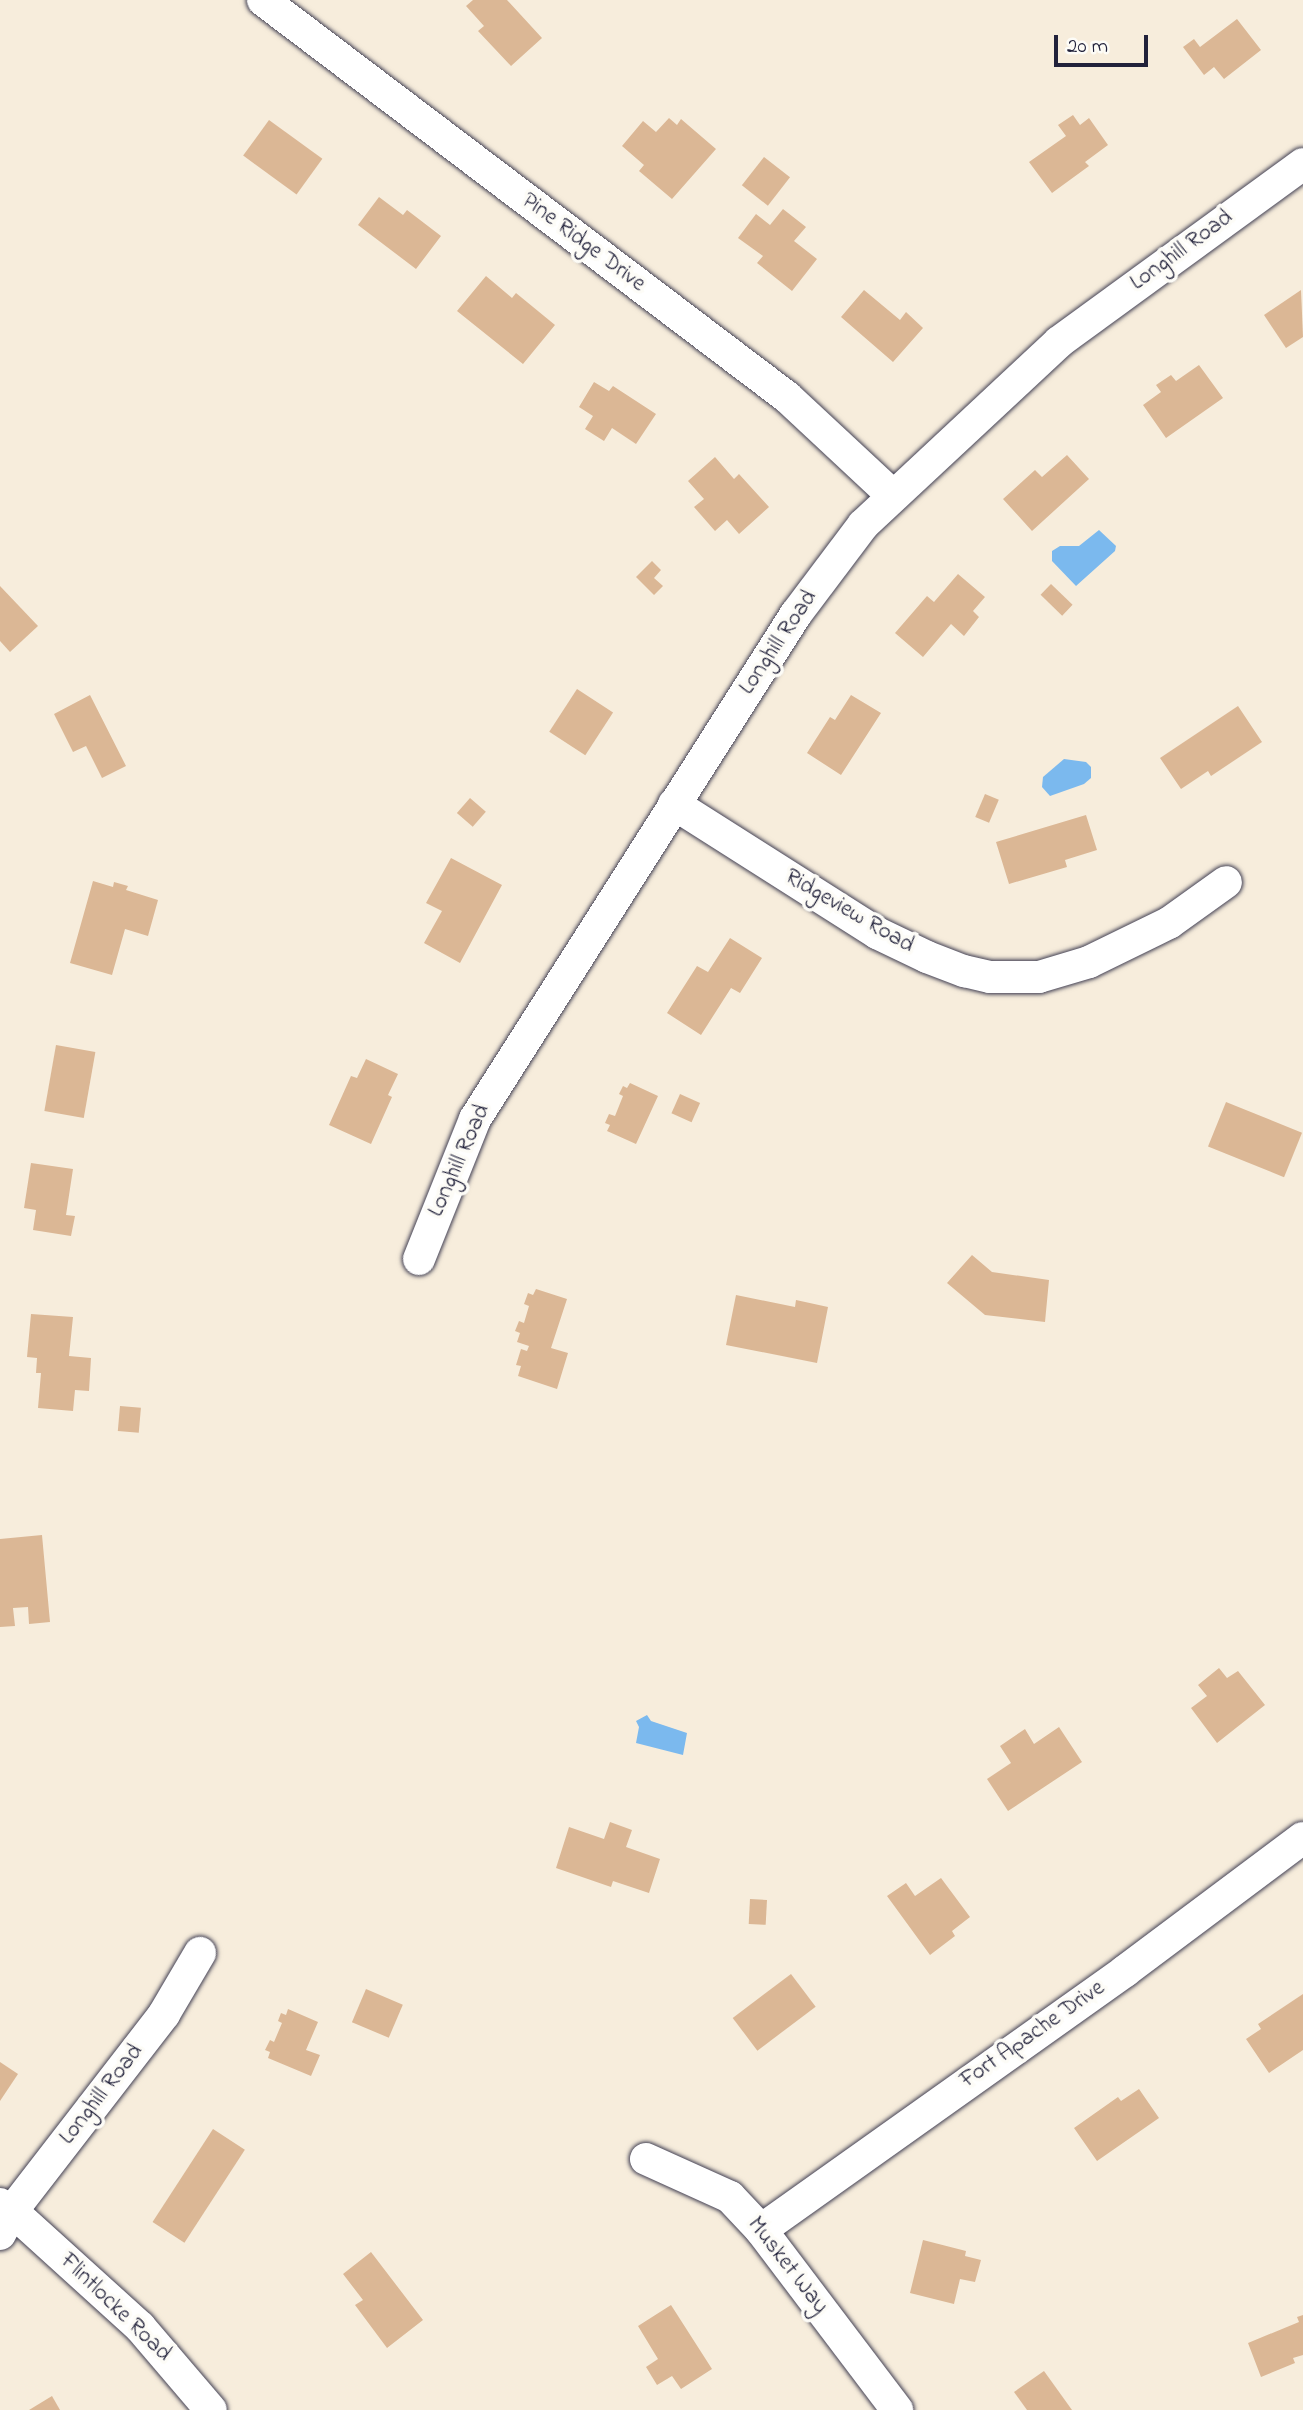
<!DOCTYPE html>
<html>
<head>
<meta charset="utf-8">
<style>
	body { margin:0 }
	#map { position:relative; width:1303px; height:2410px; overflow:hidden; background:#f7eddc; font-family:"Indie Flower",sans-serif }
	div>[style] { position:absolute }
	.water>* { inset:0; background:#7bb9ee }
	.building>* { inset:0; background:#dbb795; transform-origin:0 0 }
	.roads { filter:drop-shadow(0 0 2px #424053) drop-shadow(0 0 2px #424053) }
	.street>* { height:32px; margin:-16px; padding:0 16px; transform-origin:16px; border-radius:16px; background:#fff }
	span { translate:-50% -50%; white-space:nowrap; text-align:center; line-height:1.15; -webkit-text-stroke:7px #fdfcf7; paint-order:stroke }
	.street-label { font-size:23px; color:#22223b }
	.scale { position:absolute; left:1054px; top:35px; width:94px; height:32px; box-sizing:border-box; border:4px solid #22223b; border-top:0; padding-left:9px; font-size:21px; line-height:24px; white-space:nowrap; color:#22223b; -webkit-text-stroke:5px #fdfcf7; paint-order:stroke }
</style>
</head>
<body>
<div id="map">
	<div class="water">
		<i style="clip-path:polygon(1099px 530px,1116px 546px,1115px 551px,1076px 586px,1052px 561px,1052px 551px,1060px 546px,1079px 546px)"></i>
		<i style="clip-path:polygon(1064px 759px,1086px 762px,1091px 767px,1091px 778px,1084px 784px,1050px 796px,1042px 787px,1043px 777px)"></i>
		<i style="clip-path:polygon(647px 1715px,651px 1721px,687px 1733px,683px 1755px,636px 1743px,639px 1727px,636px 1721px)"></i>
	</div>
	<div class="building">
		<i style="clip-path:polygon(473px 0,507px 0,542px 38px,511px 66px,478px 31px,484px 26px,466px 6px)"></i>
		<i style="clip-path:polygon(1237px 19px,1261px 50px,1224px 79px,1214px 67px,1204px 75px,1183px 47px,1194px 39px,1200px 47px)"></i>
		<i style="clip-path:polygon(1073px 115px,1080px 125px,1089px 118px,1108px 145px,1085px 162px,1089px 166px,1052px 193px,1029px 162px,1066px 136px,1058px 125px)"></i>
		<i style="clip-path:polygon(669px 118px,677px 125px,681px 119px,716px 149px,672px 199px,639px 171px,644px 165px,622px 146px,643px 121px,656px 132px)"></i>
		<i style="left:269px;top:120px;width:66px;height:44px;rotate:36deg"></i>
		<i style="left:764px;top:157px;width:33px;height:36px;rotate:38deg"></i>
		<i style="clip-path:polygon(379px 197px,403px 215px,407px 210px,441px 236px,416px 269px,358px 225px)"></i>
		<i style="clip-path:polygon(783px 209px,806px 227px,794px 241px,817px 259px,792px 291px,757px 263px,763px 256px,738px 238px,756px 214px,770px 225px)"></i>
		<i style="clip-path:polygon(486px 276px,512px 298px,516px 293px,555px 325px,523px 364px,457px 311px)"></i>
		<i style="clip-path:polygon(864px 290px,900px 320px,906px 312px,923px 328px,893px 362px,841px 317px)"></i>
		<i style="clip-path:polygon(1301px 290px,1303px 337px,1286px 348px,1264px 315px)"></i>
		<i style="clip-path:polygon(1199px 365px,1223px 398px,1166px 438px,1143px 405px,1161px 392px,1156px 385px,1171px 375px,1176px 381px)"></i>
		<i style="clip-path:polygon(594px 382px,609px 391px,613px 386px,656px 414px,636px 444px,612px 428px,604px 441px,585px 429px,593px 416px,579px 407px)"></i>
		<i style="clip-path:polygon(1067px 455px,1089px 479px,1032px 531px,1003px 499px,1035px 470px,1042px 477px)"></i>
		<i style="clip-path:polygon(715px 457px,734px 479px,739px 474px,769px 507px,739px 534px,727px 520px,715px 531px,694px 507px,704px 499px,688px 481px)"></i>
		<i style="clip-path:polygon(652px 561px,661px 570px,654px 578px,663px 586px,654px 595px,636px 577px)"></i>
		<i style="clip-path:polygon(958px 574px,985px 597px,973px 611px,979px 617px,964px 636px,951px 624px,923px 657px,895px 633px,927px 596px,934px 602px)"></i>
		<i style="left:1051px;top:584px;width:30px;height:15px;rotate:44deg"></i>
		<i style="clip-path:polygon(0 586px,38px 626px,10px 652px,0 641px)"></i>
		<i style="left:577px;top:689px;width:43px;height:51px;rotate:33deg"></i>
		<i style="clip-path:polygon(90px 695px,126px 766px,102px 778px,86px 746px,73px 752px,54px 714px)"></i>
		<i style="clip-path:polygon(851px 695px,881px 713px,841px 775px,807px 753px,830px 717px,835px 720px)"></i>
		<i style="clip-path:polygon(1238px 706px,1262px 742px,1211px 776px,1208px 771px,1181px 789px,1160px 758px)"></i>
		<i style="left:985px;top:794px;width:15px;height:25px;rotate:23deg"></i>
		<i style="left:470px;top:798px;width:21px;height:20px;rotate:41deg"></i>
		<i style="clip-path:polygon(1086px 815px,1097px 850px,1065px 860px,1067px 867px,1009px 884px,996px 842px)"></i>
		<i style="clip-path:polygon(451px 858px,502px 885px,460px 963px,424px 943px,442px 911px,426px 903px)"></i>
		<i style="clip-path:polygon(93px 881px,113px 887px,114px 882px,128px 886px,126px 890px,158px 900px,148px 936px,125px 929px,112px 975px,70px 963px)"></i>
		<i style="clip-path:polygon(730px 938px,762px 958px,740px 993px,731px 988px,701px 1035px,667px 1013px,697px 966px,708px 972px)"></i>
		<i style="left:56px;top:1045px;width:40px;height:67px;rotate:10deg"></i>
		<i style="clip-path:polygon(366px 1059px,398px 1074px,388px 1095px,392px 1097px,371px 1144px,329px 1125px,351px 1076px,357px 1078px)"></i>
		<i style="clip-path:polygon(630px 1083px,658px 1096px,636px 1144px,607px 1131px,610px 1125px,605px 1123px,609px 1114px,615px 1116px,623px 1096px,619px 1094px,623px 1086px,627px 1088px)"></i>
		<i style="left:680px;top:1094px;width:22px;height:21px;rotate:24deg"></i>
		<i style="left:1226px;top:1102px;width:82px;height:48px;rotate:22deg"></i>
		<i style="clip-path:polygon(31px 1163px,73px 1169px,66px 1215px,75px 1216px,71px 1236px,33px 1230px,36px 1210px,24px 1208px)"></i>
		<i style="clip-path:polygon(972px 1255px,992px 1272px,1049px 1280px,1045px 1322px,985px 1315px,947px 1283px)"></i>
		<i style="clip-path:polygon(536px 1289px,567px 1299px,551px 1348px,568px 1353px,557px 1389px,518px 1376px,521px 1366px,516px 1365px,521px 1349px,527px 1351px,529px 1346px,517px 1342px,520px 1333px,515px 1331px,519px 1321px,524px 1323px,529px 1306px,524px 1304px,528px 1293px,533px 1295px)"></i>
		<i style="clip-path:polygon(736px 1295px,795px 1307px,796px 1300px,828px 1307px,817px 1363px,726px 1345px)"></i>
		<i style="clip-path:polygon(31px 1314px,73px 1317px,69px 1356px,91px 1358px,89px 1391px,75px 1390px,73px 1411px,38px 1408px,41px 1373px,36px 1373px,37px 1358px,27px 1357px)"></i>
		<i style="left:120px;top:1406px;width:21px;height:25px;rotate:5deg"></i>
		<i style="clip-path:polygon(42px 1535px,50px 1622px,29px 1624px,28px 1607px,13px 1608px,15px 1626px,0 1627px,0 1539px)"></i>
		<i style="clip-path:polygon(1219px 1668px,1227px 1678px,1238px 1671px,1265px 1705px,1217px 1743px,1191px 1708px,1207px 1696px,1198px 1685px)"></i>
		<i style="clip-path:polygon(1059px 1727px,1082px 1762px,1008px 1811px,987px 1779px,1011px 1763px,1000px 1746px,1025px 1729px,1034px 1744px)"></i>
		<i style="clip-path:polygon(610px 1822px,632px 1830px,626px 1847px,660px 1859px,649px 1893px,613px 1881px,611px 1887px,556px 1868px,569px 1827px,604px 1839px)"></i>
		<i style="clip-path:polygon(941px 1878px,970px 1917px,952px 1931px,955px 1936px,930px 1955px,887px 1896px,906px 1883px,915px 1896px)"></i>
		<i style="left:750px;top:1899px;width:17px;height:25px;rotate:3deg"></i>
		<i style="left:791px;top:1974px;width:41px;height:73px;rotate:53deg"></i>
		<i style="left:366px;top:1989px;width:40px;height:36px;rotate:23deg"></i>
		<i style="clip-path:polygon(1303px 1994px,1303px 2050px,1269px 2073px,1246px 2039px,1261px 2029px,1258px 2024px)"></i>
		<i style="clip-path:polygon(288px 2009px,318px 2022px,306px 2050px,320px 2055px,311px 2076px,268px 2058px,270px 2052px,265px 2050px,270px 2040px,274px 2042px,282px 2023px,278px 2021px,281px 2013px,286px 2015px)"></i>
		<i style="clip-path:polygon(0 2062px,18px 2074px,0 2101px)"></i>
		<i style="clip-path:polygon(1139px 2089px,1159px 2118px,1097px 2161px,1074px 2128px,1118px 2097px,1121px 2101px)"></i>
		<i style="left:213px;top:2129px;width:38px;height:111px;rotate:33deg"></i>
		<i style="clip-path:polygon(923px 2240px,966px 2251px,965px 2256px,981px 2260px,975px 2282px,960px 2279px,954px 2304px,910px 2293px)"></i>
		<i style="clip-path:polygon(371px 2252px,423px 2320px,387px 2348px,355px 2305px,363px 2300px,343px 2274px)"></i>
		<i style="clip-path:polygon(671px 2305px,712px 2369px,681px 2389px,672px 2376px,657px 2385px,646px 2367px,658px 2359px,638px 2326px)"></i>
		<i style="clip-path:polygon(1303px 2315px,1303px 2355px,1293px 2358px,1295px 2363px,1261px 2377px,1248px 2343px,1299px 2322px,1297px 2317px)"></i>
		<i style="clip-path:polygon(1044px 2371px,1072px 2410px,1027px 2410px,1014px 2392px)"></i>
		<i style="clip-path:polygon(52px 2396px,60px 2410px,29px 2410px)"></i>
	</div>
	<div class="roads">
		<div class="street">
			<i style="left:263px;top:0;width:657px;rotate:37.15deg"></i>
			<i style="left:787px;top:397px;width:145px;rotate:43deg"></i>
			<i style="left:674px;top:804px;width:241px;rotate:32.4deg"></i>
			<i style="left:877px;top:933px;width:55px;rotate:25.6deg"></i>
			<i style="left:927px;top:957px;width:40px;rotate:21deg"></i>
			<i style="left:964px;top:971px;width:27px;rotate:13deg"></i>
			<i style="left:990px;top:977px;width:49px"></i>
			<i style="left:1039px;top:977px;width:52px;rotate:-16.7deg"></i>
			<i style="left:1089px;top:962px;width:89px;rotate:-26deg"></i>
			<i style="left:1169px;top:923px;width:70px;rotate:-35.7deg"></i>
			<i style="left:419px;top:1259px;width:151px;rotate:-68.2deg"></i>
			<i style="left:475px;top:1119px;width:598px;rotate:-57.56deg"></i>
			<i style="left:796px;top:614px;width:111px;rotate:-53deg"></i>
			<i style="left:863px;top:525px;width:268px;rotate:-43deg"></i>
			<i style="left:1059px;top:342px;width:302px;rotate:-36.1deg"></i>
			<i style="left:646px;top:2159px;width:92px;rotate:24.3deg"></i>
			<i style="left:730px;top:2197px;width:45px;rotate:46.8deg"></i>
			<i style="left:761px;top:2230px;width:226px;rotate:52.9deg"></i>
			<i style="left:0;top:2204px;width:14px;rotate:30deg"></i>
			<i style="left:12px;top:2211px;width:173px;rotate:42.2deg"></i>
			<i style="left:140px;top:2327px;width:109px;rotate:49.5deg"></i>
			<i style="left:761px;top:2230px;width:447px;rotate:-35.4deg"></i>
			<i style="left:1125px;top:1971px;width:222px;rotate:-36.8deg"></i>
			<i style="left:0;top:2234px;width:26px;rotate:-62deg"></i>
			<i style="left:12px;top:2211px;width:249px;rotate:-52.3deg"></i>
			<i style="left:164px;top:2014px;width:71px;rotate:-59.5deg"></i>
		</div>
	</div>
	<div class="street-label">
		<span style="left:583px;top:243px;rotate:37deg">Pine Ridge Drive</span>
		<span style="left:1182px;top:251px;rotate:-36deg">Longhill Road</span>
		<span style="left:779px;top:643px;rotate:-56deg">Longhill Road</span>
		<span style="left:849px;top:912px;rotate:30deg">Ridgeview Road</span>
		<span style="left:460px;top:1161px;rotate:-66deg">Longhill Road</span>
		<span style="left:1033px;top:2035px;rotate:-35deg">Fort Apache Drive</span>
		<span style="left:102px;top:2095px;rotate:-52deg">Longhill Road</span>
		<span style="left:787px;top:2266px;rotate:52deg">Musket Way</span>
		<span style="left:115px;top:2308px;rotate:44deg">Flintlocke Road</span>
	</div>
	<div class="scale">20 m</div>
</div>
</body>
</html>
